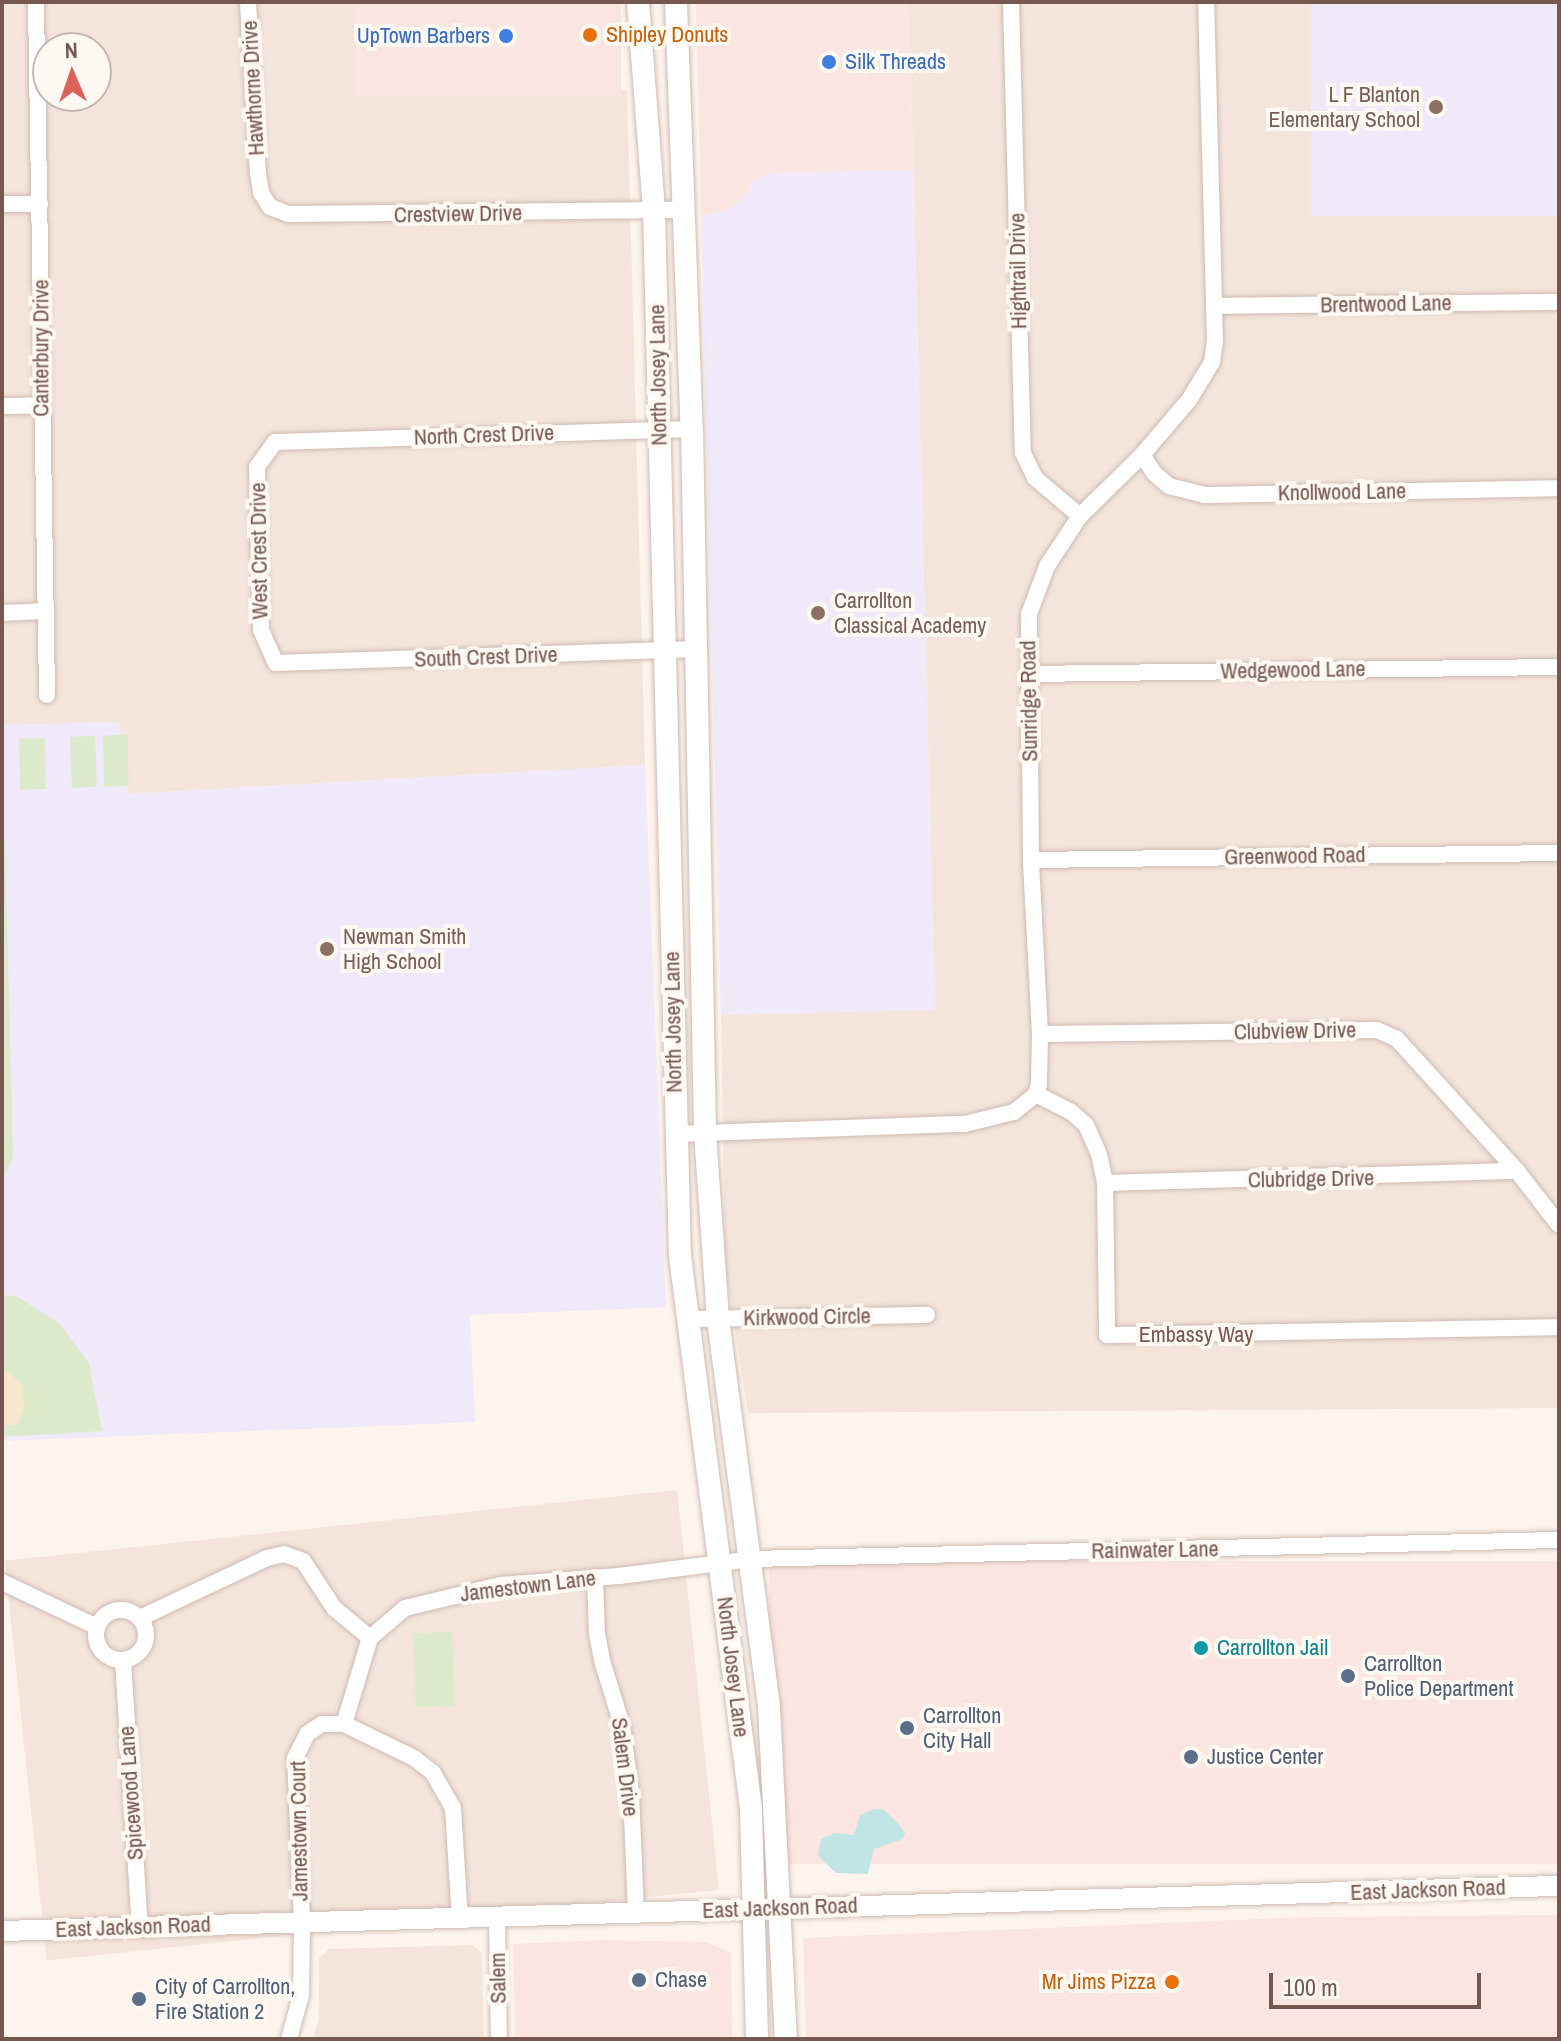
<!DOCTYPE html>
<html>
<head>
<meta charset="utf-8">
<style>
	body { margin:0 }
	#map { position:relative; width:1561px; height:2041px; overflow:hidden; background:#fcf4ed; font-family:"Archivo Narrow",sans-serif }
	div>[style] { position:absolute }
	.residential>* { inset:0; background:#f3e5db; transform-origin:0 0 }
	.commercial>* { inset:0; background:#fbe5e1; transform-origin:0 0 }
	.education>* { inset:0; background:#f0e9f9; transform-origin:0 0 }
	.green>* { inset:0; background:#dceacb; transform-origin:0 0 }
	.sand>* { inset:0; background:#f8e7ca }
	.water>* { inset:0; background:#c1e5e5 }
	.roads { filter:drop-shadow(0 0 2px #cebab2) drop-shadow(0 0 2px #cebab2) }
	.minor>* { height:16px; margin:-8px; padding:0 8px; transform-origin:8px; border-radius:8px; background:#fff }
	.minor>.ring { margin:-8px; padding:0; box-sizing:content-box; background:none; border:16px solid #fff; border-radius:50% }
	.tertiary>* { height:20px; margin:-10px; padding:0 10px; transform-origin:10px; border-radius:10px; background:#fff }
	.secondary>* { height:22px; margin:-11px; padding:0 11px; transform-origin:11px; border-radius:11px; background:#fff }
	.dots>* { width:22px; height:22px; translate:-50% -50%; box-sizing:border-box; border:4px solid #fef8f3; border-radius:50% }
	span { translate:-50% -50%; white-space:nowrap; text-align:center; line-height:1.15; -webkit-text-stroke:8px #fef8f3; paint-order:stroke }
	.food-label { font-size:22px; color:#c56008 }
	.left { translate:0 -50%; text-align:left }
	.right { translate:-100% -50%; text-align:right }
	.shop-label { font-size:22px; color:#366cbe }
	.street-label { font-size:22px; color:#775850 }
	.education-label { font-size:22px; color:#785e54 }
	.culture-label { font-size:22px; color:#0d838f }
	.service-label { font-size:22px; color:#4e5e75 }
	.frame { position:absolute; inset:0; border:4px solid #775850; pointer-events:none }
	.north { position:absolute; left:32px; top:32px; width:80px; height:80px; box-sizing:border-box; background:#fef8f3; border:2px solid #c8b8b2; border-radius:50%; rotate:358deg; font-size:22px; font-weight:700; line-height:32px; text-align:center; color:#775850 }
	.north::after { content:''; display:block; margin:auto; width:28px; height:36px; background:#dd635a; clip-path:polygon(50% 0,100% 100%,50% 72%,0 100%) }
	.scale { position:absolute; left:1269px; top:1973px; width:212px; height:36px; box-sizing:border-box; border:4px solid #775850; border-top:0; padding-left:10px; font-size:24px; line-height:28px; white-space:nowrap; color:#775850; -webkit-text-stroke:6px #fef8f3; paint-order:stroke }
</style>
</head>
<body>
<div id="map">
	<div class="residential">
		<i style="clip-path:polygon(evenodd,2px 2px,356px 2px,359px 97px,627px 90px,645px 765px,126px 794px,119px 723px,2px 725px,2px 2px,48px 48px,96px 48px,96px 96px,48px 96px,48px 48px)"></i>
		<i style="clip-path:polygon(909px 2px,1311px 2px,1316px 216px,1559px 211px,1559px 1408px,748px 1413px,725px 1268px,721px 1015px,935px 1009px)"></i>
		<i style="left:677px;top:1490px;width:402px;height:676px;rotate:84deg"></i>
		<i style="clip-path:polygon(473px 1945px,482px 1953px,484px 2039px,313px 2039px,319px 2019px,319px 1958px,329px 1949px)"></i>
	</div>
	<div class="commercial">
		<i style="left:356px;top:2px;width:265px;height:95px"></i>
		<i style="clip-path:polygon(696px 2px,909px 2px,913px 170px,767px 173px,754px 181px,742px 199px,727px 210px,701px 216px)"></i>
		<i style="left:1559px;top:1561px;width:303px;height:790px;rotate:90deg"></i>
		<i style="clip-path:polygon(1559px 1915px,1559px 2039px,806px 2039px,803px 1938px,1308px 1917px)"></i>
		<i style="clip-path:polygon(599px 1940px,706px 1942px,731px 1953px,732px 2039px,515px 2039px,513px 1944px)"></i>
	</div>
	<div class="education">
		<i style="left:1311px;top:2px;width:248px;height:214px"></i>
		<i style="clip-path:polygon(913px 170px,935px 1010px,721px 1015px,701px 216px,727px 210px,742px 199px,754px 181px,767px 173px)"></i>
		<i style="clip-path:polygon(119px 722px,127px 794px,645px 765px,666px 1307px,470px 1315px,475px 1422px,2px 1441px,2px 725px)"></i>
	</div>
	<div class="green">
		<i style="left:128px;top:735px;width:51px;height:25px;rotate:89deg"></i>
		<i style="left:95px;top:736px;width:51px;height:25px;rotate:88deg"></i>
		<i style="left:45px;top:738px;width:51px;height:26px;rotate:89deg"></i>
		<i style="clip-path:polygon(2px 842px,5px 842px,13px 1157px,2px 1182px)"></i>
		<i style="clip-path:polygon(2px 1295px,16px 1296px,59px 1323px,89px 1363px,102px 1431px,2px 1437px)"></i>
		<i style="left:452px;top:1632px;width:74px;height:39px;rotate:88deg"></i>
	</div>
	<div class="sand">
		<i style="clip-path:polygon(2px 1367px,22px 1384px,24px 1407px,17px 1425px,2px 1425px)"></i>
	</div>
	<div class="water">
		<i style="clip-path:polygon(874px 1809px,884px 1810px,899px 1824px,905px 1833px,903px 1839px,874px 1849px,868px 1874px,836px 1873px,818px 1856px,821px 1839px,835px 1833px,854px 1835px,860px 1815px)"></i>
	</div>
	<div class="roads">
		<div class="minor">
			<i style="left:36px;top:2px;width:693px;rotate:89.09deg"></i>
			<i style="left:248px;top:2px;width:171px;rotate:86.7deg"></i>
			<i style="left:258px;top:173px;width:20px;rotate:81deg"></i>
			<i style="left:261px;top:193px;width:17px;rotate:57deg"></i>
			<i style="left:270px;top:207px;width:19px;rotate:21deg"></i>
			<i style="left:288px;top:214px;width:396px;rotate:-0.6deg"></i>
			<i style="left:1011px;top:2px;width:451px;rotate:88.5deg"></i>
			<i style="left:1023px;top:453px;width:28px;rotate:64deg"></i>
			<i style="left:1035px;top:478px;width:59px;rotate:40.2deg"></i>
			<i style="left:2px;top:204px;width:38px"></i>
			<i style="left:1214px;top:306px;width:345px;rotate:-0.7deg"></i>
			<i style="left:2px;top:406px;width:39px;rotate:-1deg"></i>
			<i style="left:692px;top:429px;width:417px;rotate:178.2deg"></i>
			<i style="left:275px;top:442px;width:31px;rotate:126deg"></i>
			<i style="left:257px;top:467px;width:163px;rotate:88.6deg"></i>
			<i style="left:261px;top:630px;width:36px;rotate:66deg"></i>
			<i style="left:276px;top:663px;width:421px;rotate:-1.9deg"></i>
			<i style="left:1142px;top:455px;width:22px;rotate:56deg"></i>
			<i style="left:1154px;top:473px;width:20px;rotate:41deg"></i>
			<i style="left:1169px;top:486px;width:36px;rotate:14deg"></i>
			<i style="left:1204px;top:495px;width:355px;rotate:-1.1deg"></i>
			<i style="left:2px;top:613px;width:42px;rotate:-2.7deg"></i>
			<i style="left:1028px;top:674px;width:531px;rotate:-0.76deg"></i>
			<i style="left:1031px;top:860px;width:528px;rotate:-0.76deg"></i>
			<i style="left:1040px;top:1034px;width:337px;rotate:-0.7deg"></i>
			<i style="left:1377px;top:1030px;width:22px;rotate:24deg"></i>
			<i style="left:1397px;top:1039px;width:178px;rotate:47.7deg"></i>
			<i style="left:1517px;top:1171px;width:68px;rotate:52.1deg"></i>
			<i style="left:1036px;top:1094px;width:38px;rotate:27deg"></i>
			<i style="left:1070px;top:1111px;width:21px;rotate:41deg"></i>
			<i style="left:1086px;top:1125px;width:32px;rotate:66deg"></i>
			<i style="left:1099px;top:1154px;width:30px;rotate:78deg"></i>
			<i style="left:1105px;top:1183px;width:152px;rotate:89.2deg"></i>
			<i style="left:1107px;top:1335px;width:452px;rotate:-1deg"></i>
			<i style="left:674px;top:1134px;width:291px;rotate:-2deg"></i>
			<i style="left:965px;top:1124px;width:50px;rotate:-13.8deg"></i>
			<i style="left:1014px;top:1112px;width:28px;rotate:-39deg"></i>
			<i style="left:1036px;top:1094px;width:10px;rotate:-73deg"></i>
			<i style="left:1039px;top:1084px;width:50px;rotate:-88.9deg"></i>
			<i style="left:1040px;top:1034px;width:174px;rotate:-93deg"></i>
			<i style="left:1031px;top:860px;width:246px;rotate:-90.5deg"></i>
			<i style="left:1029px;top:614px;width:51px;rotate:-69.4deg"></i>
			<i style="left:1047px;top:566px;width:60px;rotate:-56.6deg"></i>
			<i style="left:1080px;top:516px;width:87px;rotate:-44.5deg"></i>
			<i style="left:1142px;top:455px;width:72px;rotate:-49.5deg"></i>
			<i style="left:1189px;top:400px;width:44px;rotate:-58.8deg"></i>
			<i style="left:1212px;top:362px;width:21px;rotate:-82deg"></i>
			<i style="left:1215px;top:341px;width:339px;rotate:-91.5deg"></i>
			<i style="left:1105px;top:1183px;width:412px;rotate:-1.7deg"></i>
			<i style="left:688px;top:1319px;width:239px;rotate:-1deg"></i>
			<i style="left:595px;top:1577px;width:57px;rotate:88deg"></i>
			<i style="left:597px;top:1634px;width:31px;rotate:79deg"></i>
			<i style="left:603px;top:1664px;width:64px;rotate:72.7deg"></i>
			<i style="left:622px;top:1725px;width:69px;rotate:82.5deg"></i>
			<i style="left:631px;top:1793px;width:120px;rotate:87.6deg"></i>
			<i style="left:2px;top:1582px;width:105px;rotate:25.3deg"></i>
			<i class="ring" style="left:96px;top:1610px;width:34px;height:34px"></i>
			<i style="left:140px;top:1618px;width:140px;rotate:-25.3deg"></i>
			<i style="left:267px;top:1558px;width:17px;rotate:-13deg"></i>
			<i style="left:284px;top:1554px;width:20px;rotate:20deg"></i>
			<i style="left:303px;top:1561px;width:56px;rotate:56.6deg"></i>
			<i style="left:334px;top:1608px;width:47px;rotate:39.8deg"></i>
			<i style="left:123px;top:1660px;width:268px;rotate:86.4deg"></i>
			<i style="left:344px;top:1724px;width:90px;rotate:-73.2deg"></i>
			<i style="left:370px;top:1638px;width:46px;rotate:-40.6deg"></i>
			<i style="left:405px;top:1608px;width:99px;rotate:-13.5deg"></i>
			<i style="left:501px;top:1585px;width:118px;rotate:-4.4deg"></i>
			<i style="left:619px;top:1576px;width:133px;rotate:-7.3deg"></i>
			<i style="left:751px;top:1559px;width:808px;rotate:-1.35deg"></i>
			<i style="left:497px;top:1917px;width:122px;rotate:89.1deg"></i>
			<i style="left:289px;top:2039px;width:46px;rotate:-74.7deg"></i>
			<i style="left:301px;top:1995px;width:73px;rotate:-89.2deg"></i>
			<i style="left:302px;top:1922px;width:164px;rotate:-92.4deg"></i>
			<i style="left:295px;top:1758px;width:27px;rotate:-63deg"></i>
			<i style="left:307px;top:1734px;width:18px;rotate:-34deg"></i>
			<i style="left:322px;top:1724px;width:22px"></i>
			<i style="left:344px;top:1724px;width:78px;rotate:25.9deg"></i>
			<i style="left:414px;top:1758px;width:24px;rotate:38deg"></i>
			<i style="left:433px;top:1773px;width:40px;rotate:60.3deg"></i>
			<i style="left:453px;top:1808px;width:110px;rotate:86.4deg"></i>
		</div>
		<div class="tertiary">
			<i style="left:2px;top:1931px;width:1558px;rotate:-1.66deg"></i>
		</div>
		<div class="secondary">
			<i style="left:638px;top:2px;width:209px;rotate:85.6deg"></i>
			<i style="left:654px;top:210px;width:1046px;rotate:88.58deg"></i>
			<i style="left:680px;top:1256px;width:558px;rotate:82.68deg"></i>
			<i style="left:751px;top:1809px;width:230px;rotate:88.5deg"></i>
			<i style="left:676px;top:2px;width:427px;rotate:87.9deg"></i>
			<i style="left:692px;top:429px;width:704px;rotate:88.94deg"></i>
			<i style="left:705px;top:1133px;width:186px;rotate:86deg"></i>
			<i style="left:718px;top:1319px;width:391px;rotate:82.5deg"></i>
			<i style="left:769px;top:1707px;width:332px;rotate:87.1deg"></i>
		</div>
	</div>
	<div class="dots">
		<i style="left:590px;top:35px;background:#e8710a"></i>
		<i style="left:506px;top:36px;background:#3f7fe0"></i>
		<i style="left:829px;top:62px;background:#3f7fe0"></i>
		<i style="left:1436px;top:107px;background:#8d6e63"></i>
		<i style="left:818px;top:613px;background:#8d6e63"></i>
		<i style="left:327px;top:949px;background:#8d6e63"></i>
		<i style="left:1201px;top:1648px;background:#0f9aa8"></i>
		<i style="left:1348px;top:1676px;background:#5c6f8a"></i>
		<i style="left:907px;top:1728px;background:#5c6f8a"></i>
		<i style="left:1191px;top:1757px;background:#5c6f8a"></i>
		<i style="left:639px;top:1980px;background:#5c6f8a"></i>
		<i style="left:1172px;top:1982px;background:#e8710a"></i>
		<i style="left:139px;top:1999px;background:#5c6f8a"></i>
	</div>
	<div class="food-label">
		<span class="left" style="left:606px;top:35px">Shipley Donuts</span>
		<span class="right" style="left:1156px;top:1982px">Mr Jims Pizza</span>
	</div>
	<div class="shop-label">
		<span class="right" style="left:490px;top:36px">UpTown Barbers</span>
		<span class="left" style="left:845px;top:62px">Silk Threads</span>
	</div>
	<div class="street-label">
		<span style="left:253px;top:88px;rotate:-93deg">Hawthorne Drive</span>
		<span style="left:458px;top:214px;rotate:-1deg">Crestview Drive</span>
		<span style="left:1018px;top:271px;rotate:-91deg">Hightrail Drive</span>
		<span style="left:1386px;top:304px;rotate:-1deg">Brentwood Lane</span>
		<span style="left:41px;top:348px;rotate:-90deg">Canterbury Drive</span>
		<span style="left:658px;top:375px;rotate:-91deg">North Josey Lane</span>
		<span style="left:484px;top:435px;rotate:-2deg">North Crest Drive</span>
		<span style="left:1342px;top:492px;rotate:-1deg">Knollwood Lane</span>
		<span style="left:259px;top:551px;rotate:-91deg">West Crest Drive</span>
		<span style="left:486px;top:657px;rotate:-2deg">South Crest Drive</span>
		<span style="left:1293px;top:670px;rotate:-1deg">Wedgewood Lane</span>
		<span style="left:1029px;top:701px;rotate:-91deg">Sunridge Road</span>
		<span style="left:1295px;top:856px;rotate:-1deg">Greenwood Road</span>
		<span style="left:673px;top:1022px;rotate:-91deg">North Josey Lane</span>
		<span style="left:1295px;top:1031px;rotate:-1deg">Clubview Drive</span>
		<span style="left:1311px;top:1179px;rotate:-1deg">Clubridge Drive</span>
		<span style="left:807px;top:1317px;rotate:-1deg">Kirkwood Circle</span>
		<span style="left:1196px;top:1335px">Embassy Way</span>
		<span style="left:1155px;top:1550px;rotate:-1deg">Rainwater Lane</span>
		<span style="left:528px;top:1586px;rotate:-7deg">Jamestown Lane</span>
		<span style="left:733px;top:1667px;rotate:83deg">North Josey Lane</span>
		<span style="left:625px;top:1767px;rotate:83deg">Salem Drive</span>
		<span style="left:131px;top:1793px;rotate:-94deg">Spicewood Lane</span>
		<span style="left:299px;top:1831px;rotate:-91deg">Jamestown Court</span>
		<span style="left:1428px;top:1890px;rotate:-2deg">East Jackson Road</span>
		<span style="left:780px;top:1908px;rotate:-2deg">East Jackson Road</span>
		<span style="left:133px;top:1927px;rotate:-2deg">East Jackson Road</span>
		<span style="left:498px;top:1978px;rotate:-91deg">Salem</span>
	</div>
	<div class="education-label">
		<span class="right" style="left:1420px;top:107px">L F Blanton<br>Elementary School</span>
		<span class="left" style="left:834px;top:613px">Carrollton<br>Classical Academy</span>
		<span class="left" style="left:343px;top:949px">Newman Smith<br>High School</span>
	</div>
	<div class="culture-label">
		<span class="left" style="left:1217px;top:1648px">Carrollton Jail</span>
	</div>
	<div class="service-label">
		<span class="left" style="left:1364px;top:1676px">Carrollton<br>Police Department</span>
		<span class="left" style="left:923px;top:1728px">Carrollton<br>City Hall</span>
		<span class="left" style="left:1207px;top:1757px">Justice Center</span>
		<span class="left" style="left:655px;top:1980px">Chase</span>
		<span class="left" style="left:155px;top:1999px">City of Carrollton,<br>Fire Station 2</span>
	</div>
	<div class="frame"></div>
	<div class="north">N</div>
	<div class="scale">100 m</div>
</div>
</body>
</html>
